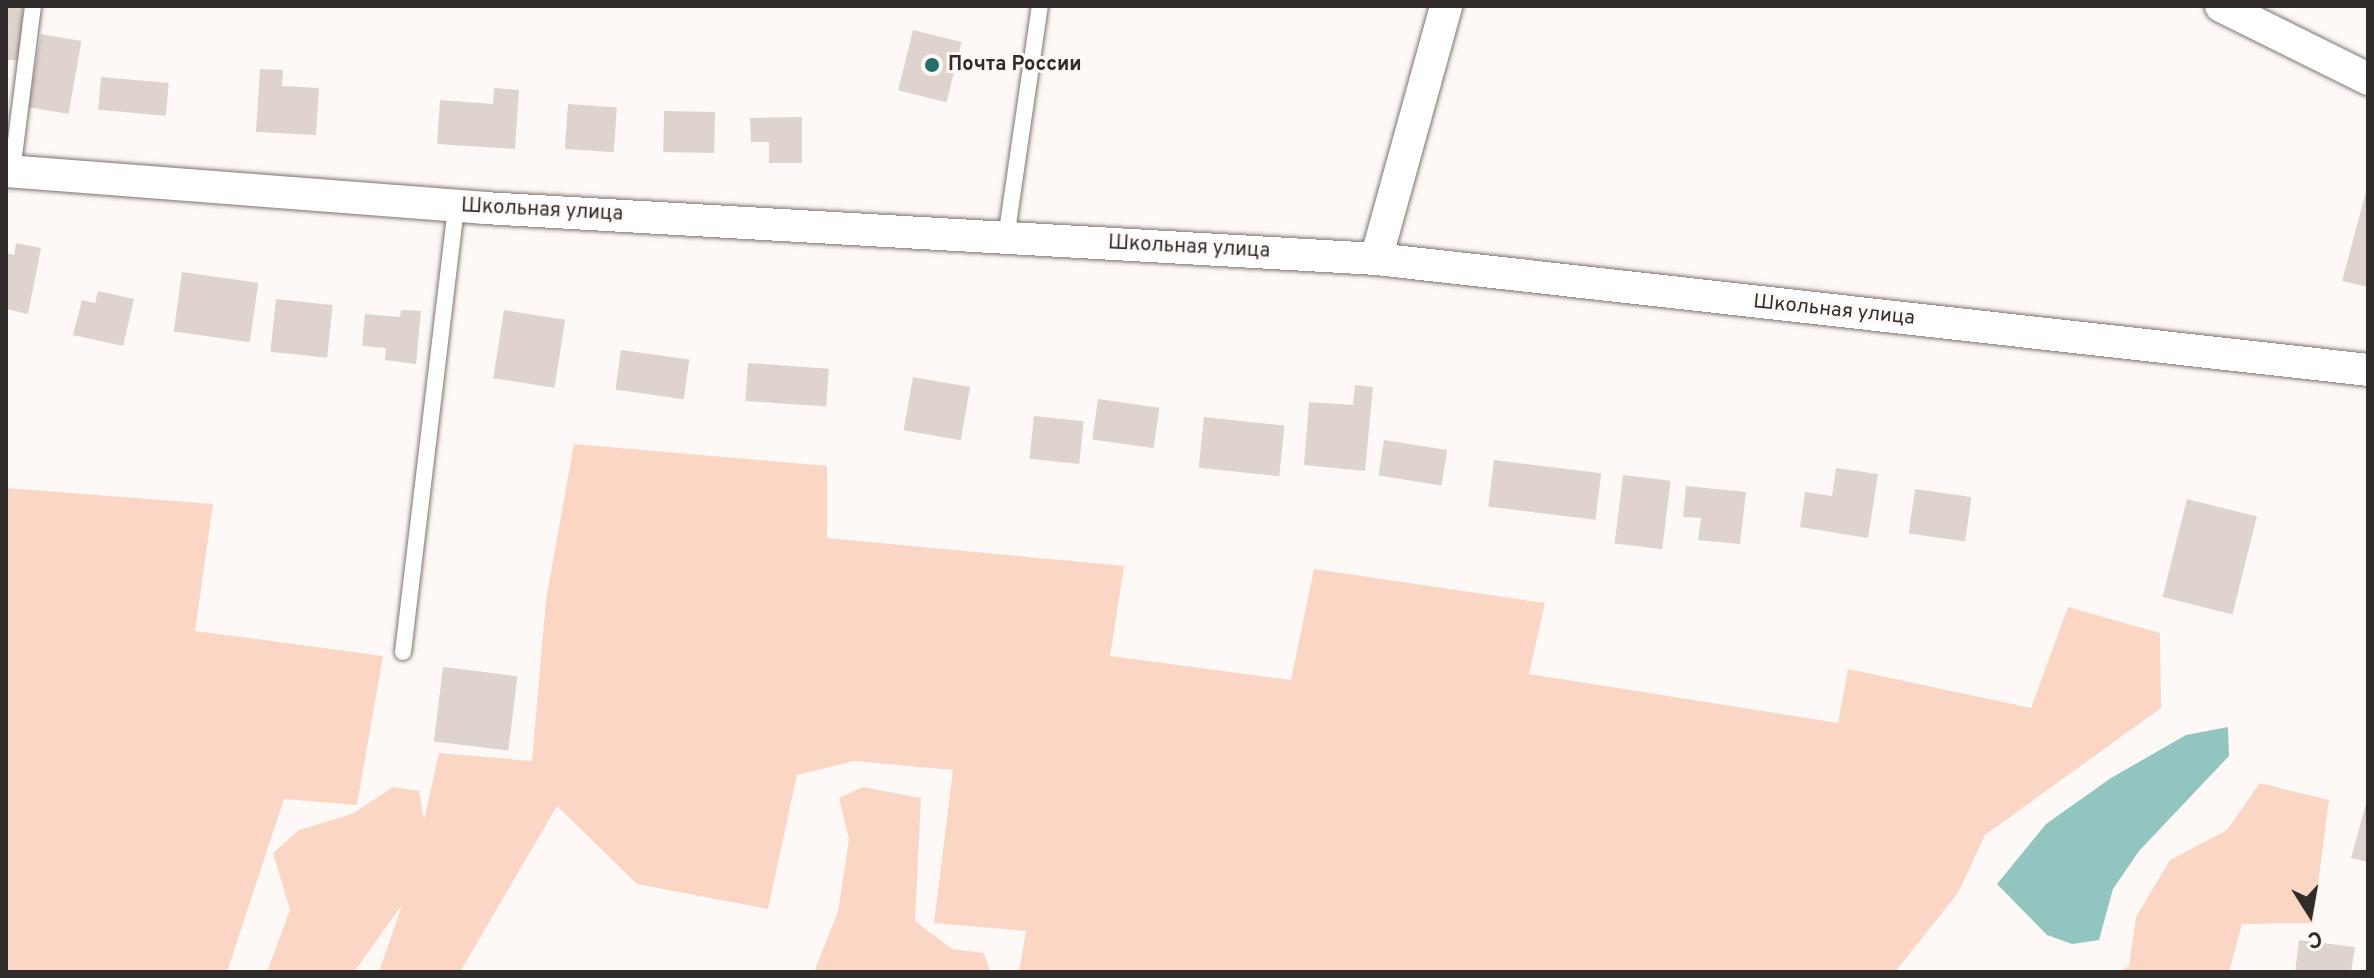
<!DOCTYPE html>
<html>
<head>
<meta charset="utf-8">
<style>
	body { margin:0 }
	#map { position:relative; width:2374px; height:978px; overflow:hidden; background:#fef9f7; font-family:Overpass,sans-serif }
	div>[style] { position:absolute }
	.green>* { inset:0; background:#fbd6c5 }
	.water>* { inset:0; background:#92c4c0 }
	.building>* { inset:0; background:#dfd3ce; transform-origin:0 0 }
	.roads { filter:drop-shadow(0 0 2px #7e736e) drop-shadow(0 0 2px #7e736e) }
	.lane>* { height:16px; margin:-8px; padding:0 8px; transform-origin:8px; border-radius:8px; background:#fff }
	.street>* { height:32px; margin:-16px; padding:0 16px; transform-origin:16px; border-radius:16px; background:#fff }
	.dots>* { width:22px; height:22px; translate:-50% -50%; box-sizing:border-box; border:4px solid #fef9f7; border-radius:50% }
	span { translate:-50% -50%; white-space:nowrap; text-align:center; line-height:1.15; -webkit-text-stroke:6px #fef9f7; paint-order:stroke }
	.poi-label { font-size:20px; color:#312c2a; font-weight:700 }
	.left { translate:0 -50%; text-align:left }
	.street-label { font-size:20px; color:#312c2a }
	.frame { position:absolute; inset:0; border:8px solid #312c2a; pointer-events:none }
	.north { position:absolute; left:2270px; top:874px; width:80px; height:80px; -webkit-text-stroke:6px #fef9f7; paint-order:stroke; rotate:169deg; font-size:22px; font-weight:700; line-height:32px; text-align:center; color:#312c2a }
	.north::after { content:''; display:block; margin:auto; width:28px; height:36px; background:#312c2a; clip-path:polygon(50% 0,100% 100%,50% 72%,0 100%) }
</style>
</head>
<body>
<div id="map">
	<div class="green">
		<i style="clip-path:polygon(574px 444px,827px 466px,827px 538px,1124px 566px,1110px 656px,1291px 680px,1314px 569px,1545px 603px,1529px 674px,1838px 723px,1848px 669px,2031px 708px,2068px 607px,2160px 633px,2161px 708px,1985px 835px,1958px 893px,1895px 972px,1019px 972px,1026px 931px,934px 923px,953px 770px,854px 761px,797px 775px,768px 909px,637px 884px,557px 806px,460px 972px,379px 972px,402px 905px,354px 972px,267px 972px,290px 910px,273px 853px,299px 830px,352px 814px,393px 787px,419px 791px,424px 820px,439px 753px,532px 761px,546px 600px)"></i>
		<i style="clip-path:polygon(6px 488px,213px 504px,195px 631px,383px 656px,357px 805px,284px 799px,227px 972px,6px 972px)"></i>
		<i style="clip-path:polygon(2260px 783px,2329px 800px,2313px 923px,2242px 924px,2229px 972px,2119px 972px,2129px 966px,2136px 917px,2170px 860px,2227px 830px)"></i>
		<i style="clip-path:polygon(863px 787px,921px 798px,915px 921px,952px 949px,984px 953px,990px 972px,814px 972px,838px 912px,849px 839px,839px 798px)"></i>
	</div>
	<div class="water">
		<i style="clip-path:polygon(2228px 727px,2229px 756px,2139px 851px,2113px 889px,2099px 940px,2072px 944px,2047px 935px,1997px 884px,2046px 824px,2111px 778px,2186px 735px)"></i>
	</div>
	<div class="building">
		<i style="clip-path:polygon(6px 7px,23px 8px,20px 60px,6px 60px)"></i>
		<i style="left:913px;top:30px;width:50px;height:62px;rotate:14deg"></i>
		<i style="left:41px;top:34px;width:41px;height:74px;rotate:10deg"></i>
		<i style="clip-path:polygon(260px 69px,283px 70px,282px 86px,319px 88px,316px 135px,256px 132px)"></i>
		<i style="left:101px;top:77px;width:68px;height:33px;rotate:5deg"></i>
		<i style="clip-path:polygon(494px 88px,519px 90px,515px 149px,437px 144px,440px 100px,493px 104px)"></i>
		<i style="left:568px;top:104px;width:49px;height:45px;rotate:4deg"></i>
		<i style="left:664px;top:111px;width:51px;height:41px;rotate:1deg"></i>
		<i style="clip-path:polygon(802px 117px,802px 163px,769px 163px,769px 142px,751px 142px,750px 118px)"></i>
		<i style="clip-path:polygon(2367px 188px,2368px 188px,2368px 287px,2342px 281px)"></i>
		<i style="clip-path:polygon(16px 243px,41px 248px,28px 314px,6px 309px,6px 253px,14px 255px)"></i>
		<i style="left:182px;top:272px;width:77px;height:60px;rotate:8deg"></i>
		<i style="clip-path:polygon(98px 291px,134px 299px,123px 346px,73px 335px,82px 300px,95px 303px)"></i>
		<i style="left:276px;top:299px;width:57px;height:53px;rotate:6deg"></i>
		<i style="clip-path:polygon(401px 310px,421px 311px,416px 364px,385px 360px,386px 348px,362px 346px,365px 314px,400px 317px)"></i>
		<i style="left:504px;top:310px;width:62px;height:69px;rotate:9deg"></i>
		<i style="left:621px;top:350px;width:69px;height:40px;rotate:8deg"></i>
		<i style="left:748px;top:363px;width:81px;height:38px;rotate:4deg"></i>
		<i style="left:913px;top:377px;width:58px;height:54px;rotate:10deg"></i>
		<i style="clip-path:polygon(1355px 385px,1373px 387px,1365px 471px,1304px 465px,1309px 402px,1353px 405px)"></i>
		<i style="left:1098px;top:399px;width:62px;height:41px;rotate:8deg"></i>
		<i style="left:1034px;top:416px;width:50px;height:43px;rotate:6deg"></i>
		<i style="left:1204px;top:417px;width:81px;height:51px;rotate:6deg"></i>
		<i style="left:1384px;top:440px;width:64px;height:36px;rotate:9deg"></i>
		<i style="left:1494px;top:460px;width:108px;height:47px;rotate:7deg"></i>
		<i style="clip-path:polygon(1836px 468px,1878px 474px,1868px 538px,1800px 527px,1805px 492px,1832px 496px)"></i>
		<i style="left:1623px;top:475px;width:48px;height:69px;rotate:7deg"></i>
		<i style="clip-path:polygon(1686px 486px,1746px 492px,1740px 544px,1698px 540px,1701px 518px,1683px 517px)"></i>
		<i style="left:1915px;top:489px;width:57px;height:45px;rotate:8deg"></i>
		<i style="left:2187px;top:499px;width:72px;height:101px;rotate:14deg"></i>
		<i style="left:443px;top:667px;width:75px;height:75px;rotate:7deg"></i>
		<i style="clip-path:polygon(2367px 800px,2368px 800px,2368px 862px,2351px 858px)"></i>
		<i style="clip-path:polygon(2299px 940px,2355px 947px,2351px 972px,2295px 972px)"></i>
	</div>
	<div class="roads">
		<div class="lane">
			<i style="left:12px;top:172px;width:167px;rotate:-82.8deg"></i>
			<i style="left:1006px;top:238px;width:234px;rotate:-81.7deg"></i>
			<i style="left:403px;top:652px;width:449px;rotate:-83.2deg"></i>
		</div>
		<div class="street">
			<i style="left:2221px;top:6px;width:164px;rotate:26.4deg"></i>
			<i style="left:6px;top:171px;width:479px;rotate:4.4deg"></i>
			<i style="left:484px;top:208px;width:893px;rotate:3.27deg"></i>
			<i style="left:1376px;top:259px;width:998px;rotate:6.38deg"></i>
			<i style="left:1376px;top:259px;width:263px;rotate:-74.5deg"></i>
		</div>
	</div>
	<div class="dots">
		<i style="left:932px;top:65px;background:#246e6a"></i>
	</div>
	<div class="poi-label">
		<span class="left" style="left:948px;top:65px">Почта России</span>
	</div>
	<div class="street-label">
		<span style="left:542px;top:211px;rotate:3deg">Школьная улица</span>
		<span style="left:1189px;top:248px;rotate:3deg">Школьная улица</span>
		<span style="left:1834px;top:311px;rotate:6deg">Школьная улица</span>
	</div>
	<div class="frame"></div>
	<div class="north">С</div>
</div>
</body>
</html>
